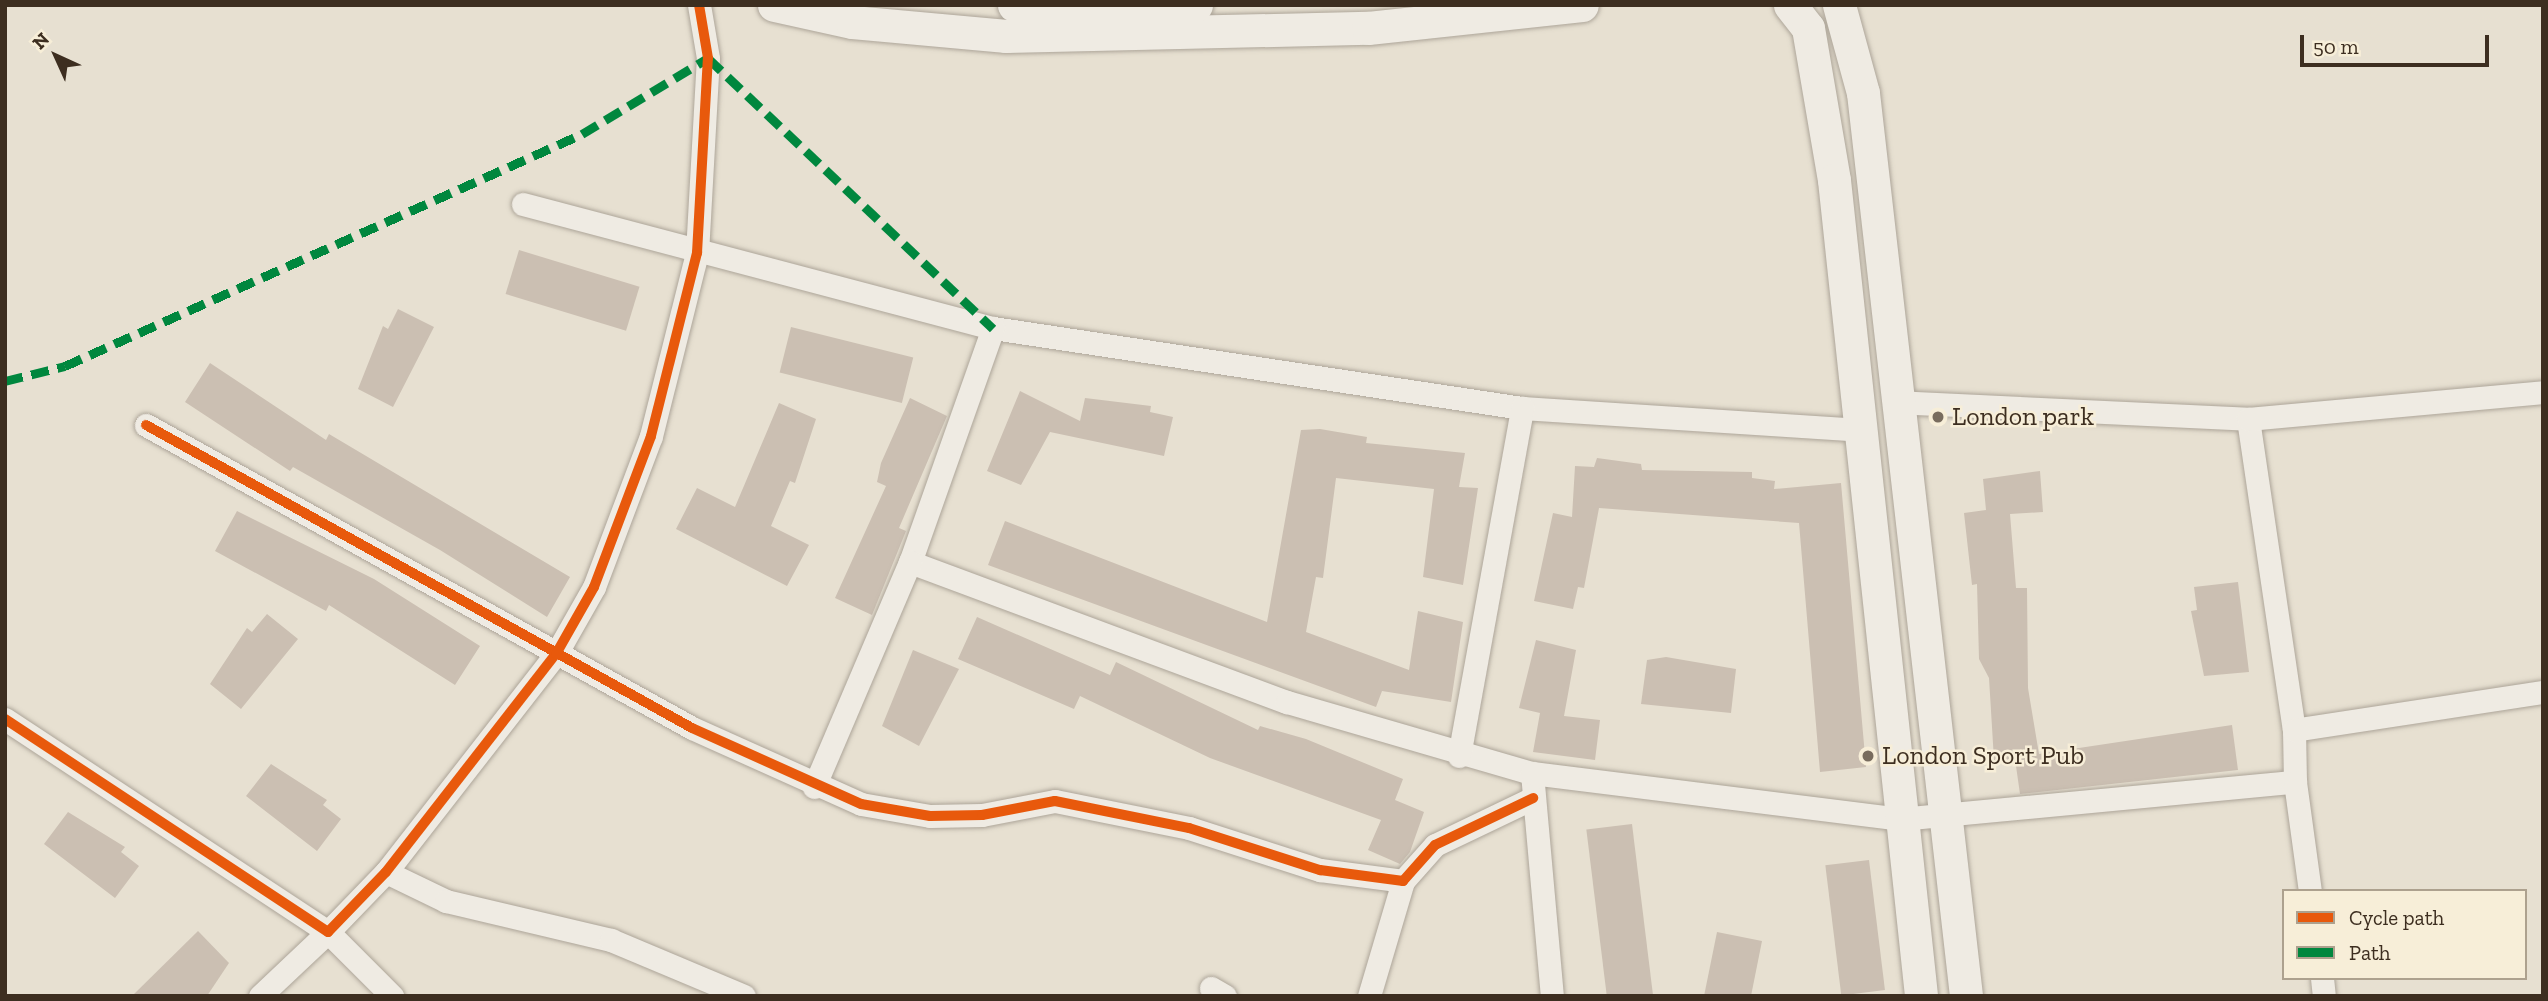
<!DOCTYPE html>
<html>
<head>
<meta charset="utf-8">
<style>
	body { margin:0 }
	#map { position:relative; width:2548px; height:1001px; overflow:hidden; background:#e7e0d1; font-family:"Zilla Slab",serif }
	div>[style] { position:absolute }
	.building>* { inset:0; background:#cbbfb2; transform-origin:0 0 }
	.roads { filter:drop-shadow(0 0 2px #ada599) drop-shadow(0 0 2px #ada599) }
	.minor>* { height:23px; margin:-11.5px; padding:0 11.5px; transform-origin:11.5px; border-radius:11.5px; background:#efebe3 }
	.secondary>* { height:33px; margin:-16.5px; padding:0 16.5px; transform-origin:16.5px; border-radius:16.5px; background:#efebe3 }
	.quiet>* { height:9px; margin-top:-4.5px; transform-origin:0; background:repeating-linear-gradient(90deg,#00873e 0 18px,transparent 0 27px) }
	.cycleway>* { height:10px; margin:-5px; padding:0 5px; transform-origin:5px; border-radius:5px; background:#e8590c }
	.dots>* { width:19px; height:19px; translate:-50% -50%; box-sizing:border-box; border:4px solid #f7eed8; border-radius:50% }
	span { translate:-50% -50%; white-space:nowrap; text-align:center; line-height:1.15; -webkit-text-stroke:5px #f7eed8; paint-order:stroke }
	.poi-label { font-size:26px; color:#3d2e20 }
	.left { translate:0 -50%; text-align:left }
	.frame { position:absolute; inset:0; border:7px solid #3d2e20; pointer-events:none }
	.legend { position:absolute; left:2282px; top:889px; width:245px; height:91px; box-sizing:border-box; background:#f7eed8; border:2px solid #ada18e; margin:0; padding:9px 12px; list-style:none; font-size:21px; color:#3d2e20 }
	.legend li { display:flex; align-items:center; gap:14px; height:35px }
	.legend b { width:35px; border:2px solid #ada18e }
	.north { position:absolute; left:21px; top:21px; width:70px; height:70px; -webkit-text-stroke:5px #f7eed8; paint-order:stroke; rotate:315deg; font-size:19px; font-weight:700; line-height:28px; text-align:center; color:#3d2e20 }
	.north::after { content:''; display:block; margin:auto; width:24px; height:32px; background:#3d2e20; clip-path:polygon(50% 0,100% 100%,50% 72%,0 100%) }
	.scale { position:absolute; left:2300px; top:35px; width:189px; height:32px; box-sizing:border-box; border:4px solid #3d2e20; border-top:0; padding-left:9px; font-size:21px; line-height:24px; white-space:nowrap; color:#3d2e20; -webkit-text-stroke:5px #f7eed8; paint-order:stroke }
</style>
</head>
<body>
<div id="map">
	<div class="building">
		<i style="left:519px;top:250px;width:126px;height:46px;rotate:17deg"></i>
		<i style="clip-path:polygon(398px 309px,434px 327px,393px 407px,358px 389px,383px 326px,388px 329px)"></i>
		<i style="left:791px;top:327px;width:126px;height:47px;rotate:14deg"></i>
		<i style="clip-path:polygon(210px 363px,326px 440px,329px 434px,570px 577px,547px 617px,440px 550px,293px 467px,290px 471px,185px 402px)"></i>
		<i style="clip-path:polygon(1020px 391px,1080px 421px,1085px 398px,1151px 406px,1150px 412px,1173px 417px,1164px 456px,1050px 432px,1021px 485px,987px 471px)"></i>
		<i style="clip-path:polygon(910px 398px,947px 416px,899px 528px,906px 531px,872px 615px,835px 598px,886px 486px,877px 482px,881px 463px)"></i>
		<i style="clip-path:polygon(779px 403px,816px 419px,795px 483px,790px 481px,771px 526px,809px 545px,787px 586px,676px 529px,697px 488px,735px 507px)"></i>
		<i style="clip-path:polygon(1320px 429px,1367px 437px,1366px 443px,1465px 453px,1459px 487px,1478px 488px,1463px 585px,1423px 577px,1434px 489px,1336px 478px,1323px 578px,1316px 577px,1306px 632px,1409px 670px,1418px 611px,1463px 622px,1451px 702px,1382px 691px,1376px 707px,988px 565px,1005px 521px,1267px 622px,1301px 430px)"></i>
		<i style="clip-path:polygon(1597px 458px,1641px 464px,1642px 470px,1752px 472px,1752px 478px,1775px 481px,1774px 489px,1841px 483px,1866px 767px,1820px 772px,1799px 523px,1599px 508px,1584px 588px,1578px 587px,1573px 609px,1534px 601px,1553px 513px,1572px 517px,1575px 466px,1594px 467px)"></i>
		<i style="clip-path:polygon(2040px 471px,2043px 512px,2010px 514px,2016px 588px,2027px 588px,2028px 688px,2039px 754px,2232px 725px,2238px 770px,2020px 794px,2015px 759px,1994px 760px,1989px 678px,1979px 659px,1977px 584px,1972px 585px,1964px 513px,1986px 510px,1983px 479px)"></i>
		<i style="clip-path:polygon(237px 511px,374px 579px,480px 646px,455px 685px,329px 605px,326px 611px,215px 551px)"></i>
		<i style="clip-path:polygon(2238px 582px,2249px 672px,2204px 676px,2191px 611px,2197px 610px,2194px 587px)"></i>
		<i style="clip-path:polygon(267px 614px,298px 639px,241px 709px,210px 684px,247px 628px,252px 632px)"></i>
		<i style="clip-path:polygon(977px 617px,1110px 675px,1116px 662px,1258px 730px,1260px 726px,1306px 739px,1403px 779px,1395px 800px,1424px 812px,1410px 852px,1400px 864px,1368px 850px,1381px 820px,1210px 758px,1080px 696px,1074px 709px,958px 659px)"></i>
		<i style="clip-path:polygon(1536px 640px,1576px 650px,1564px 716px,1600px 720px,1595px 760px,1533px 752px,1540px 713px,1519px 708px)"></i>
		<i style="clip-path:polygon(913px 650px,959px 669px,919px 746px,882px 726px)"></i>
		<i style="clip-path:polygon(1666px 657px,1736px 669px,1731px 713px,1641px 704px,1647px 660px)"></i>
		<i style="clip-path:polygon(271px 764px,327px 800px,323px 805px,341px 819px,317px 851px,246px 796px)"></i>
		<i style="clip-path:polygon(68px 812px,125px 847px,121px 852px,139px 866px,115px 898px,44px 844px)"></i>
		<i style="left:1632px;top:824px;width:173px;height:46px;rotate:83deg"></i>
		<i style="left:1869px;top:860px;width:131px;height:44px;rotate:83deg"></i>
		<i style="clip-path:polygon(198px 931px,229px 963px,207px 996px,132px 996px)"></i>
		<i style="clip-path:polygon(1717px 932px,1762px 941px,1751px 996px,1704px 996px)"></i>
	</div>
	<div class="roads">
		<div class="minor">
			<i style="left:523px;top:204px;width:486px;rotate:14.8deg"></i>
			<i style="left:993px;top:328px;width:535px;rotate:8.6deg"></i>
			<i style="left:1522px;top:408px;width:339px;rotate:3.7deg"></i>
			<i style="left:993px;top:328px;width:248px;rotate:109.5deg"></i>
			<i style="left:910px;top:562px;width:402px;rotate:20.4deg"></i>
			<i style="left:1287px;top:702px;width:255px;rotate:16.2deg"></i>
			<i style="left:1532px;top:773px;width:224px;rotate:84.9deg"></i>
			<i style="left:1894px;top:402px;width:354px;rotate:2.7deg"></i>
			<i style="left:2248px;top:419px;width:314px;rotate:81.6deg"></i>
			<i style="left:2248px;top:419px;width:296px;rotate:-5.2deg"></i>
			<i style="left:146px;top:425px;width:624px;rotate:29.03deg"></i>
			<i style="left:692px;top:728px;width:185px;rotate:24.2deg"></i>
			<i style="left:861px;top:804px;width:70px;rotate:9.9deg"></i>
			<i style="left:930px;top:816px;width:52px;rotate:-1.1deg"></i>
			<i style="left:982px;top:815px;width:74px;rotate:-10.9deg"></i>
			<i style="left:1055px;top:801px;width:137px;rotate:11.4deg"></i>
			<i style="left:1189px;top:828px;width:138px;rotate:17.8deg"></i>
			<i style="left:1320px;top:870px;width:84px;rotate:7.5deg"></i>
			<i style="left:1403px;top:881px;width:48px;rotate:-48.4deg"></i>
			<i style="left:1435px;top:845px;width:109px;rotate:-25.6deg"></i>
			<i style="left:5px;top:719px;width:387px;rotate:33.4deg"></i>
			<i style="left:328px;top:932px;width:83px;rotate:-46deg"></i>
			<i style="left:386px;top:872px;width:276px;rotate:-52.1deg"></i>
			<i style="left:556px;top:654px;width:77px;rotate:-60.4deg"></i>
			<i style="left:594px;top:587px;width:161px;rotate:-69.3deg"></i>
			<i style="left:651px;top:436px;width:189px;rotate:-75.9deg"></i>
			<i style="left:697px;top:253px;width:195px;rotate:-86.8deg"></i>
			<i style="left:708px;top:58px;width:54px;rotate:-99.6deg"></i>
			<i style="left:1459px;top:756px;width:354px;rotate:-79.7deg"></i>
			<i style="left:1532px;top:773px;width:371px;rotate:7.1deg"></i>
			<i style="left:1900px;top:819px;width:397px;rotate:-5.4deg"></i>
			<i style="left:2295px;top:782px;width:52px;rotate:-91.1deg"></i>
			<i style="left:2294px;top:730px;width:252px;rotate:-8.7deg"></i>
			<i style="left:2295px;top:782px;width:110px;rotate:82.2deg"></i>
			<i style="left:814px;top:787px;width:245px;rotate:-66.9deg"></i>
			<i style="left:386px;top:872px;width:67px;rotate:25.8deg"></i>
			<i style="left:446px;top:901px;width:170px;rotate:13.3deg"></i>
			<i style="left:611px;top:940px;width:144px;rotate:22.8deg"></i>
			<i style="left:2322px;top:978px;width:18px;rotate:84deg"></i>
			<i style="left:1211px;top:988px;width:16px;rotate:30deg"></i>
			<i style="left:260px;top:996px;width:93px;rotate:-43.3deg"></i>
			<i style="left:328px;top:932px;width:91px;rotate:45deg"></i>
			<i style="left:1369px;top:996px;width:120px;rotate:-73.5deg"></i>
		</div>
		<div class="secondary">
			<i style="left:774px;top:5px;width:80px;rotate:12.3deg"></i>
			<i style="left:852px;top:22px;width:155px;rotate:5.2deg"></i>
			<i style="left:1006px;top:36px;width:362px;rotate:-1.3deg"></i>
			<i style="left:1368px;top:28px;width:215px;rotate:-6.1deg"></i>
			<i style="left:1014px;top:5px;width:182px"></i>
			<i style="left:1790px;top:5px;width:29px;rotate:52deg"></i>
			<i style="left:1808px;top:28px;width:154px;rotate:80.3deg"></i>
			<i style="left:1834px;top:180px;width:821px;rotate:83.91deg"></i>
			<i style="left:1839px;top:5px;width:91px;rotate:74.7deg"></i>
			<i style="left:1863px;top:93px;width:909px;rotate:83.49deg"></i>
		</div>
	</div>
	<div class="quiet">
		<i style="left:5px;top:381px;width:62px;rotate:-14deg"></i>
		<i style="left:65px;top:366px;width:567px;rotate:-24.17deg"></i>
		<i style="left:582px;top:134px;width:147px;rotate:-31.1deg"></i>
		<i style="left:708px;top:58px;width:393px;rotate:43.5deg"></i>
	</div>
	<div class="cycleway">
		<i style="left:146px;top:425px;width:624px;rotate:29.03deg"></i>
		<i style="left:692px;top:728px;width:185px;rotate:24.2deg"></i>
		<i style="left:861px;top:804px;width:70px;rotate:9.9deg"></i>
		<i style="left:930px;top:816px;width:52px;rotate:-1.1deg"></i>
		<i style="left:982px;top:815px;width:74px;rotate:-10.9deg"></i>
		<i style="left:1055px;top:801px;width:137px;rotate:11.4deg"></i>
		<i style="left:1189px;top:828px;width:138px;rotate:17.8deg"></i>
		<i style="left:1320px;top:870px;width:84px;rotate:7.5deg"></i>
		<i style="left:1403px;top:881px;width:48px;rotate:-48.4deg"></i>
		<i style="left:1435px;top:845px;width:109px;rotate:-25.6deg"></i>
		<i style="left:5px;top:719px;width:387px;rotate:33.4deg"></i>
		<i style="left:328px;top:932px;width:83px;rotate:-46deg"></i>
		<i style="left:386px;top:872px;width:276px;rotate:-52.1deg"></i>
		<i style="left:556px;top:654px;width:77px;rotate:-60.4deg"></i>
		<i style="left:594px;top:587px;width:161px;rotate:-69.3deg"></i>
		<i style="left:651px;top:436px;width:189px;rotate:-75.9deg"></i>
		<i style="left:697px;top:253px;width:195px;rotate:-86.8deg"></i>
		<i style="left:708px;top:58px;width:54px;rotate:-99.6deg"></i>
	</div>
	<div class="dots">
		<i style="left:1938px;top:417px;background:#786c5e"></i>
		<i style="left:1868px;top:756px;background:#786c5e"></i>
	</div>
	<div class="poi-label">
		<span class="left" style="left:1952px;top:417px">London park</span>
		<span class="left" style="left:1882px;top:756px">London Sport Pub</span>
	</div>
	<div class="frame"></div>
	<ul class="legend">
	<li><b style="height:9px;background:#e8590c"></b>Cycle path</li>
	<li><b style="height:9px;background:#00873e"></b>Path</li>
	</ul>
	<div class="north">N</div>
	<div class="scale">50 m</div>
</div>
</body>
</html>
